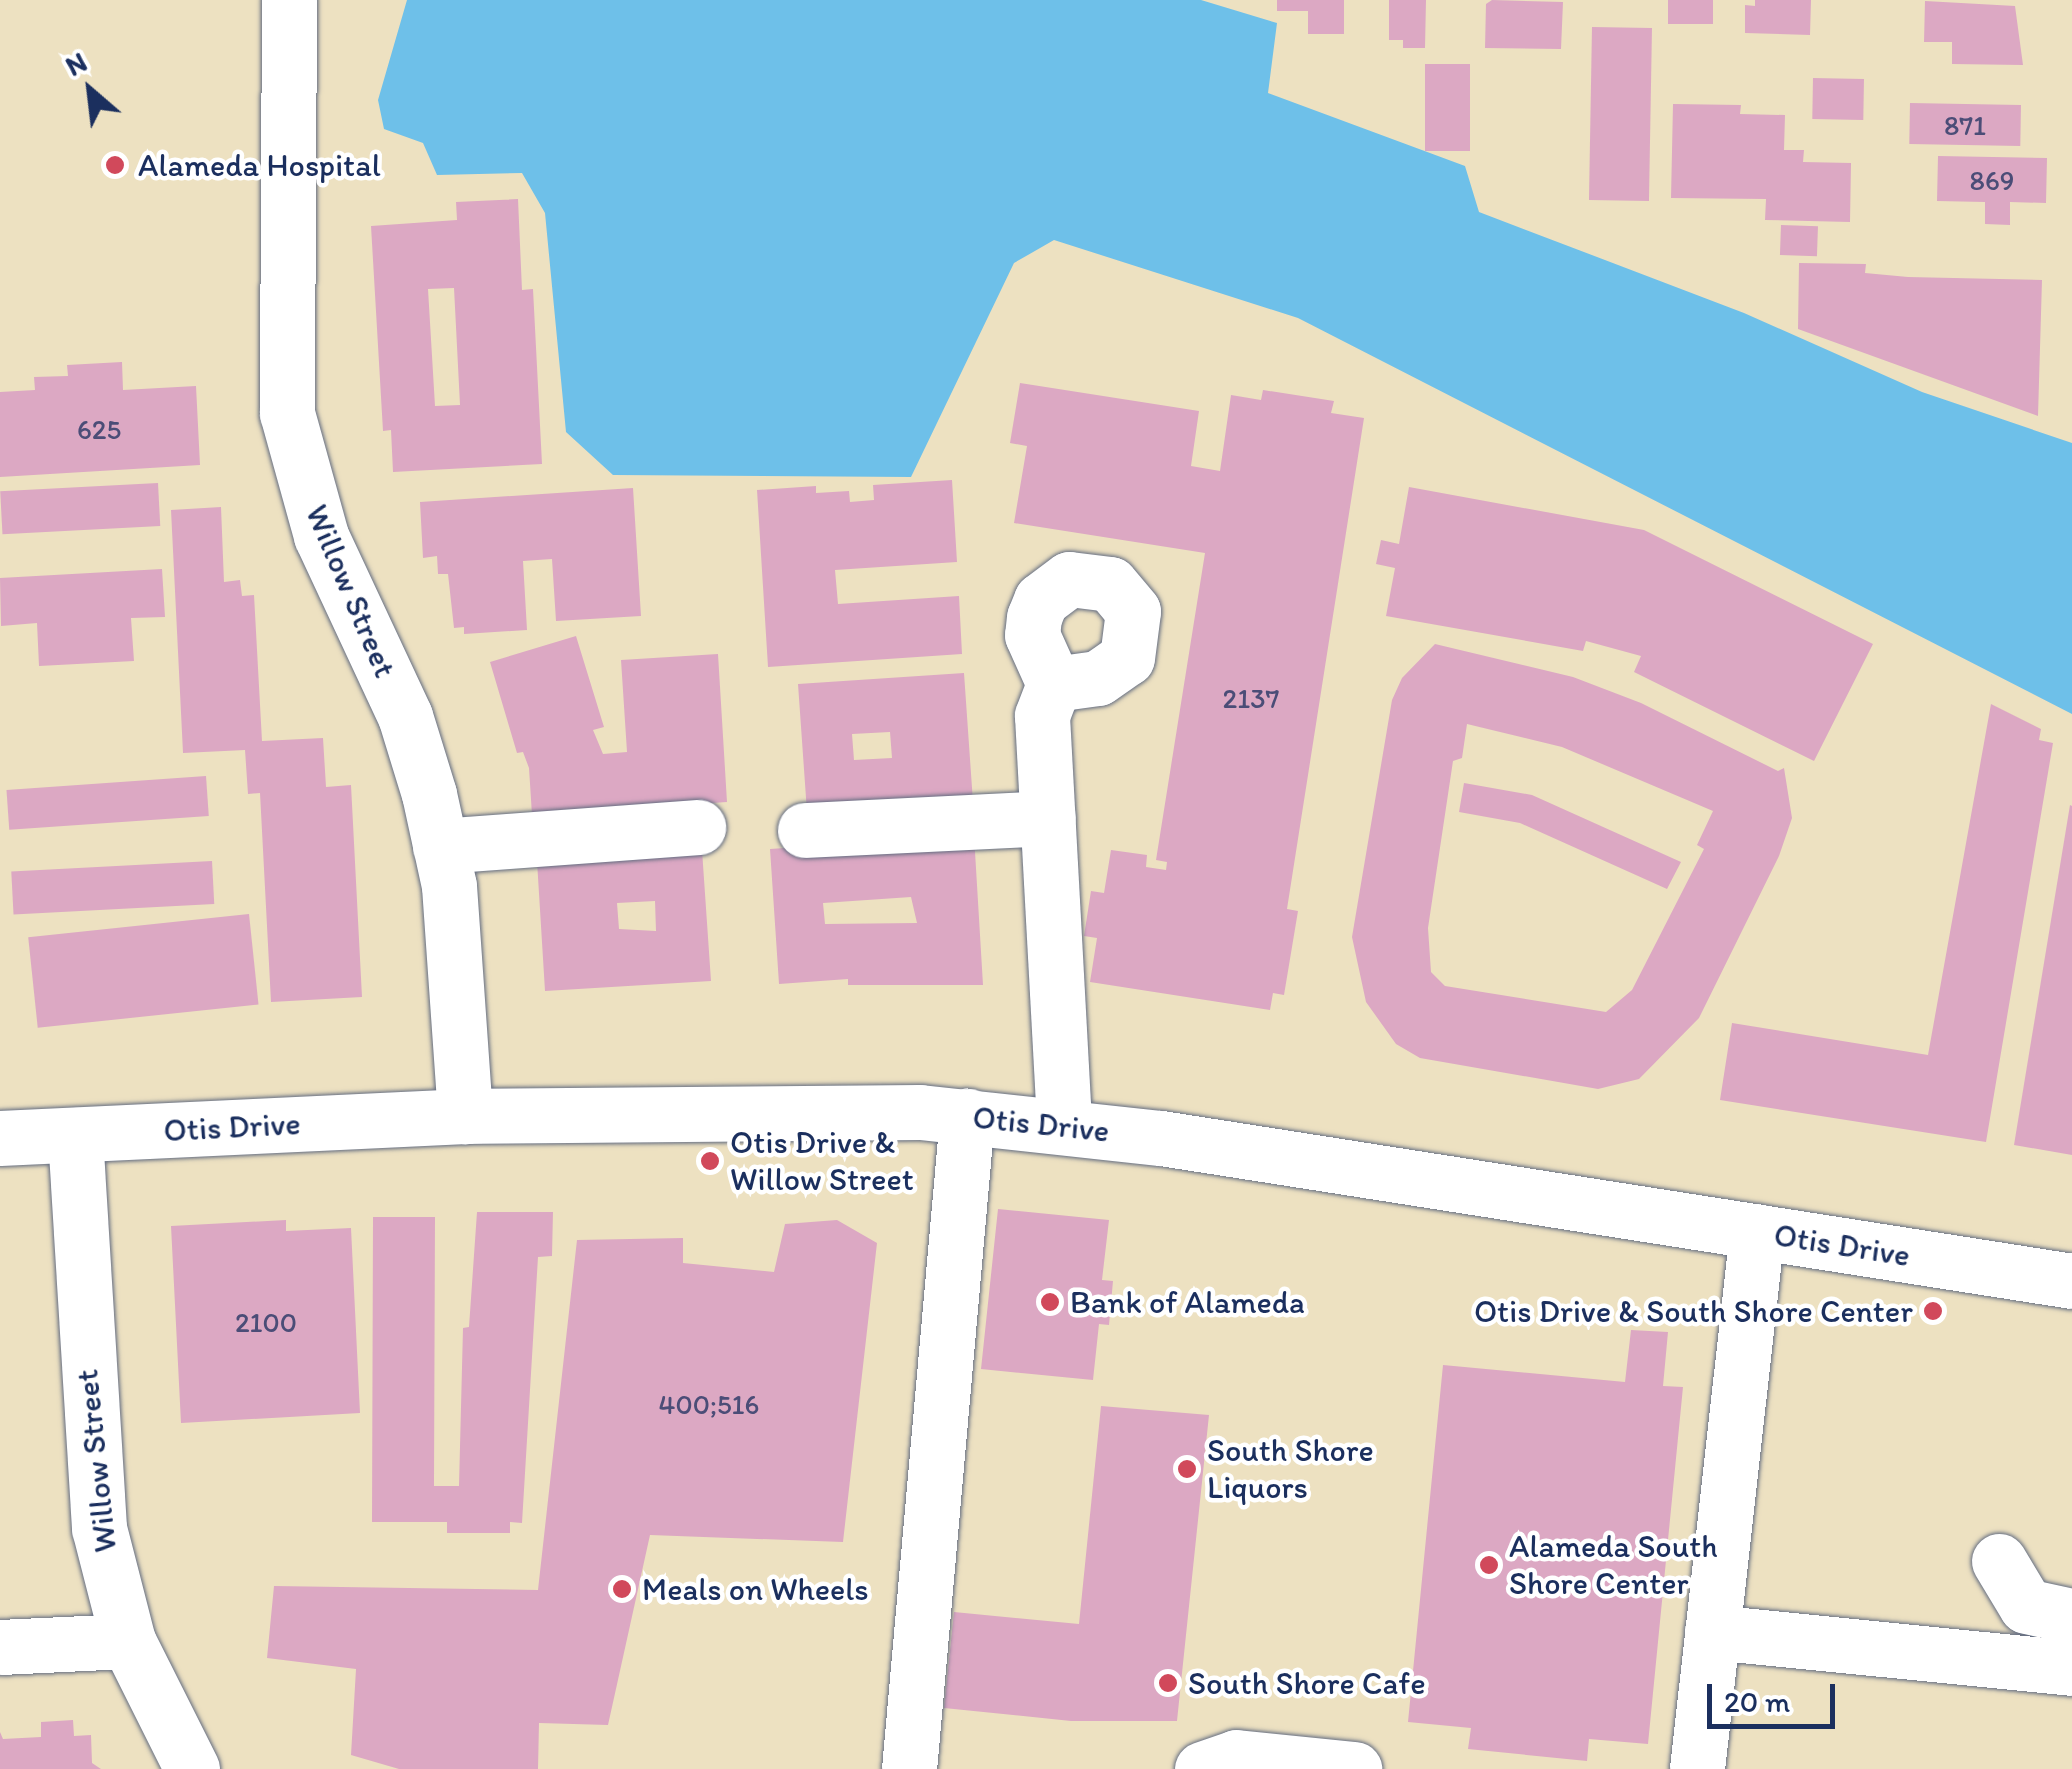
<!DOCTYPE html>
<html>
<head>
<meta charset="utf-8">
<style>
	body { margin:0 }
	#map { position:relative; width:2072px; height:1769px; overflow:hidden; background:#ede1c1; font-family:Itim,sans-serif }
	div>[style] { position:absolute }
	.water>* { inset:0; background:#6ec0e9 }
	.building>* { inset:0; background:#dca8c3; transform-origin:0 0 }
	.roads { filter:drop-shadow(0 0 2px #646d81) drop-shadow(0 0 2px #646d81) }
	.minor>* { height:55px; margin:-27.5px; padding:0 27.5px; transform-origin:27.5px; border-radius:27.5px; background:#fff }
	.major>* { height:55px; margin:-27.5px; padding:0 27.5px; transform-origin:27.5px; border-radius:27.5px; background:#fff }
	.dots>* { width:28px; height:28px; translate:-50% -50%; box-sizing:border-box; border:5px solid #fff; border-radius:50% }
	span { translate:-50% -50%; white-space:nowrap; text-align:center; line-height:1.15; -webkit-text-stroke:9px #fff; paint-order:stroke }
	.number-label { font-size:28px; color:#4b4d77 }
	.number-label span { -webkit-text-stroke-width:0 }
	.poi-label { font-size:32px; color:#1b2f5e }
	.left { translate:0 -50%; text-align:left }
	.right { translate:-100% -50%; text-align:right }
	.street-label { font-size:32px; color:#1b2f5e }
	.north { position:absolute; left:40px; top:40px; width:100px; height:100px; -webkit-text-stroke:8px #fff; paint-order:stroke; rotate:332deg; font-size:28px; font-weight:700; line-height:40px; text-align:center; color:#1b2f5e }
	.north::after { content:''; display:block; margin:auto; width:35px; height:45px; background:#1b2f5e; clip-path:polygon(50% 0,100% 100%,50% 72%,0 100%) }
	.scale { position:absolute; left:1707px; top:1684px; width:128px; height:45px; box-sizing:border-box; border:5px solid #1b2f5e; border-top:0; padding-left:12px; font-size:30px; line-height:35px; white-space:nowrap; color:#1b2f5e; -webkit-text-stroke:8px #fff; paint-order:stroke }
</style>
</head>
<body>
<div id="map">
	<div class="water">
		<i style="clip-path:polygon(407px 0,1201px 0,1277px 23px,1268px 93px,1465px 166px,1479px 212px,1744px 313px,1922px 392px,2072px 443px,2072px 714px,1298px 318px,1054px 240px,1014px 263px,911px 477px,613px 475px,566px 432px,545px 213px,522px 173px,437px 175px,423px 143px,384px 129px,378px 100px)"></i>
	</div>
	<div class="building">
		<i style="clip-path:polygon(1277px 0,1344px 0,1344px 34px,1308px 34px,1308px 11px,1277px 11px)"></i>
		<i style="clip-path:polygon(1389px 0,1426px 0,1425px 48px,1403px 48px,1403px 40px,1389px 40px)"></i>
		<i style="clip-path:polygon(1492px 0,1563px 2px,1561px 49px,1485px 48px,1486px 4px)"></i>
		<i style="left:1668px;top:0;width:45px;height:24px"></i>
		<i style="clip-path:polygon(1755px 0,1811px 0,1810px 35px,1745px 33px,1745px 5px,1755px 6px)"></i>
		<i style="clip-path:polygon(1925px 1px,2015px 6px,2023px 65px,1952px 64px,1952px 42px,1924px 42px)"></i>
		<i style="left:1592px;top:27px;width:60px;height:173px;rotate:1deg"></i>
		<i style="left:1425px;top:64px;width:45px;height:87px"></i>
		<i style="left:1813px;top:78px;width:51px;height:41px;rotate:1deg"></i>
		<i style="left:1910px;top:103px;width:111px;height:41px;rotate:1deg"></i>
		<i style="clip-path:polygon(1673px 104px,1741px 105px,1740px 114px,1785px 115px,1784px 150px,1804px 150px,1803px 162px,1851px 163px,1850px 222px,1765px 220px,1766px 199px,1671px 198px)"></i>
		<i style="clip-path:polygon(1938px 156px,2047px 158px,2046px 203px,2010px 202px,2010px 225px,1985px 224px,1985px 202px,1937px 201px)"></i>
		<i style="clip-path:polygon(evenodd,518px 199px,522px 290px,533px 289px,542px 464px,393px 472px,391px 430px,383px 431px,371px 226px,457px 220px,456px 202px,518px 199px,454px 288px,460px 405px,435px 406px,428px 289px,454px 288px)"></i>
		<i style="left:1781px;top:225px;width:37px;height:30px;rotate:2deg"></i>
		<i style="clip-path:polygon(1799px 263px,1866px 264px,1865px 273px,1908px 277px,2042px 280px,2038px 416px,1798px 329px)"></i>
		<i style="clip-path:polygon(122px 362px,123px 390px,196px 386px,200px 465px,0 477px,0 392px,35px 390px,34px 377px,68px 376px,67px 365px)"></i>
		<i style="clip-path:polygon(1020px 383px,1199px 411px,1191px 466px,1220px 471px,1231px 395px,1261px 400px,1263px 390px,1334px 401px,1331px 413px,1364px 418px,1287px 909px,1298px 911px,1284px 995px,1273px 993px,1270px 1010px,1090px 982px,1097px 938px,1084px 936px,1091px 891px,1104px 893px,1111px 850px,1147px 855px,1146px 867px,1166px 870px,1167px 862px,1156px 860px,1205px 553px,1014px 523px,1027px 446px,1010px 443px)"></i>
		<i style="clip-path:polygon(952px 480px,957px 562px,835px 570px,838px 604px,959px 596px,962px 654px,768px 667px,757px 490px,816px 486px,816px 493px,849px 491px,850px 502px,874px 500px,873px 485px)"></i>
		<i style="left:158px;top:483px;width:43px;height:158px;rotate:87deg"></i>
		<i style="clip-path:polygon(1409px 487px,1644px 530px,1873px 644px,1814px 761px,1634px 672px,1641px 656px,1586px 641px,1583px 651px,1386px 616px,1395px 568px,1376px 564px,1381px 540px,1399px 544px)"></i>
		<i style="clip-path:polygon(633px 488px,641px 616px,556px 621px,552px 559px,523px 561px,527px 630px,464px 634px,464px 627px,454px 628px,448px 574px,438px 574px,437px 556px,423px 558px,420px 502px)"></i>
		<i style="clip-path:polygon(221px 507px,224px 582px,240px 580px,242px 596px,254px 595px,262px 741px,323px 738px,326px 787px,351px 785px,362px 997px,271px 1002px,260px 793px,248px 794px,245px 750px,183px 753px,171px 510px)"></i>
		<i style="clip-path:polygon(162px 569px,165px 617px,131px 618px,134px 661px,39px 666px,37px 623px,1px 626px,0 578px)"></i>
		<i style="clip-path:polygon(576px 636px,604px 727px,593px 730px,603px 754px,627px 752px,621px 660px,718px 654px,727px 802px,532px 815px,529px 768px,523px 752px,517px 753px,490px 662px)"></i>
		<i style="clip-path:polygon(evenodd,1435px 644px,1573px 677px,1641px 703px,1778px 771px,1784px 768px,1792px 818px,1779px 856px,1699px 1018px,1639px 1079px,1598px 1089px,1420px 1058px,1396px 1044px,1366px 1002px,1352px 937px,1392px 700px,1402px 678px,1435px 644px,1467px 724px,1562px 747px,1713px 811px,1697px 845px,1704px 849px,1632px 990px,1606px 1012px,1445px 986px,1431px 972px,1428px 928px,1453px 761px,1462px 758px,1467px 724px)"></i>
		<i style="clip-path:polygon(evenodd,964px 673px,973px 802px,807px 812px,798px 684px,964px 673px,890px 732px,892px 758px,854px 760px,852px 734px,890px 732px)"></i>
		<i style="clip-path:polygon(1991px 704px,2041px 729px,2039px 740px,2053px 743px,1986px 1142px,1720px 1100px,1732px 1023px,1928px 1055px)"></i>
		<i style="left:206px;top:776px;width:40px;height:200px;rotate:86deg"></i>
		<i style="clip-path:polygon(1464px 783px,1532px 795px,1681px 862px,1667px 889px,1520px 823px,1459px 812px)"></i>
		<i style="clip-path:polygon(2070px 805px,2072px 806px,2072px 1155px,2014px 1145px)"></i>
		<i style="clip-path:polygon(evenodd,974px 835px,983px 985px,848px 985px,848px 979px,779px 984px,770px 849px,974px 835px,911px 897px,917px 923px,825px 924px,823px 903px,911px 897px)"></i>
		<i style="clip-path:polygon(evenodd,702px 850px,711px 981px,545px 991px,537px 861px,702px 850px,655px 901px,656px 931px,619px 929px,617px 903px,655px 901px)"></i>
		<i style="left:212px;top:861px;width:43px;height:201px;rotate:87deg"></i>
		<i style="left:249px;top:914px;width:91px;height:222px;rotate:84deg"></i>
		<i style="clip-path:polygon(998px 1209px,1109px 1220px,1102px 1280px,1113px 1281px,1109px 1325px,1099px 1324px,1093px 1380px,981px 1369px)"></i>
		<i style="clip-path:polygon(477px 1212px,553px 1212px,552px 1256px,538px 1257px,522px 1523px,510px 1522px,510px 1533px,447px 1533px,447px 1522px,372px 1522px,373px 1217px,435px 1217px,434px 1486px,459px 1486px,463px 1328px,469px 1327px)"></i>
		<i style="clip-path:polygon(286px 1220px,286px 1231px,351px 1228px,360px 1413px,181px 1423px,171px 1226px)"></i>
		<i style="clip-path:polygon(837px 1220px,877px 1243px,843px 1542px,650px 1535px,608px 1725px,539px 1723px,538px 1769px,399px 1769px,351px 1755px,356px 1669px,267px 1658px,274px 1586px,538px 1590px,577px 1240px,683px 1238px,683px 1263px,774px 1272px,785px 1224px)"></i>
		<i style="clip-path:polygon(1631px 1330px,1668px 1332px,1663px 1386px,1683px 1387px,1648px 1744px,1589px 1739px,1587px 1761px,1468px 1749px,1471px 1728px,1408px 1722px,1443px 1365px,1625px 1382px)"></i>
		<i style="clip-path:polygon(1101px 1406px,1209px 1415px,1177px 1721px,1071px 1721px,944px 1708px,954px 1612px,1079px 1624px)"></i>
		<i style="clip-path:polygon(73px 1720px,74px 1736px,91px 1735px,92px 1763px,101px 1769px,0 1769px,0 1732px,3px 1739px,41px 1737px,41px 1722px)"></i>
	</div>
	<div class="roads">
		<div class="minor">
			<i style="left:289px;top:0;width:413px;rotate:90.3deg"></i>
			<i style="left:287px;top:413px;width:128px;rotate:74.5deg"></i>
			<i style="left:321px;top:536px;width:199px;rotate:65deg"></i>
			<i style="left:405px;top:716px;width:82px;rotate:72.9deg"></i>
			<i style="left:429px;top:794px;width:94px;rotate:77.7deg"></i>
			<i style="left:449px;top:886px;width:231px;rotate:86deg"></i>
			<i style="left:1054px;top:684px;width:44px;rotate:-7.8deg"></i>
			<i style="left:1098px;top:678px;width:35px;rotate:-35deg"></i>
			<i style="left:1127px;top:658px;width:47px;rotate:-82.7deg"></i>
			<i style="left:1133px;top:611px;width:35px;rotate:-130deg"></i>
			<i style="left:1110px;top:584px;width:41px;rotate:-173deg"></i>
			<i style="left:1069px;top:579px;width:35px;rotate:143deg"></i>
			<i style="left:1041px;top:600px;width:18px;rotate:112deg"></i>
			<i style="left:1034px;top:617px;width:18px;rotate:96deg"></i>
			<i style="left:1032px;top:635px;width:54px;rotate:65.8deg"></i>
			<i style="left:1054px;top:684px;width:34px;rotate:111deg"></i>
			<i style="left:1042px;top:716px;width:411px;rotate:86.9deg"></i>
			<i style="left:805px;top:830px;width:243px;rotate:-2.8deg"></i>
			<i style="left:440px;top:846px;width:259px;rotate:-4.2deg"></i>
			<i style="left:75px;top:1135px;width:394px;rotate:86.5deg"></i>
			<i style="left:99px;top:1528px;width:117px;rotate:75.6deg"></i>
			<i style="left:128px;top:1641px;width:143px;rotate:63.4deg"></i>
			<i style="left:1999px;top:1561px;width:52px;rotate:59deg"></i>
			<i style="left:2026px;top:1606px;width:47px;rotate:12.3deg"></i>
			<i style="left:1712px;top:1632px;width:362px;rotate:5.7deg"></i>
			<i style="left:0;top:1647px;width:128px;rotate:-2.7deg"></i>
			<i style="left:909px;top:1769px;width:656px;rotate:-84.92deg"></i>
			<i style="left:1202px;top:1769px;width:36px;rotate:-19deg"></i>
			<i style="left:1236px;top:1757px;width:119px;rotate:5.8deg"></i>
			<i style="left:1697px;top:1769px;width:541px;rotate:-83.64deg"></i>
		</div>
		<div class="major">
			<i style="left:0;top:1138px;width:466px;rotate:-2.7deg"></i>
			<i style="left:465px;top:1116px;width:455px;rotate:-0.5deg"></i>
			<i style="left:920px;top:1112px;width:242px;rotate:6.2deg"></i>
			<i style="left:1161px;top:1138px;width:922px;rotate:8.92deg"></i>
		</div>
	</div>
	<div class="dots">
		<i style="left:115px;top:165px;background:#d1495b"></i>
		<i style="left:710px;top:1161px;background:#d1495b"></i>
		<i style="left:1050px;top:1302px;background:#d1495b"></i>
		<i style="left:1933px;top:1311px;background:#d1495b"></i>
		<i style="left:1187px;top:1469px;background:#d1495b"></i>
		<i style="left:1489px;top:1565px;background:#d1495b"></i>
		<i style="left:622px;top:1589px;background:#d1495b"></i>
		<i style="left:1168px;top:1683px;background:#d1495b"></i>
	</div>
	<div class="number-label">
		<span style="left:1965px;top:125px">871</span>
		<span style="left:1992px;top:180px">869</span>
		<span style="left:99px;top:429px">625</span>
		<span style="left:1251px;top:698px">2137</span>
		<span style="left:266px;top:1322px">2100</span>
		<span style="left:709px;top:1404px">400;516</span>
	</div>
	<div class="poi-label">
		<span class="left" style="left:138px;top:165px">Alameda Hospital</span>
		<span class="left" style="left:730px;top:1161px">Otis Drive &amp;<br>Willow Street</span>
		<span class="left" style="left:1070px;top:1302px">Bank of Alameda</span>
		<span class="right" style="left:1913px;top:1311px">Otis Drive &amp; South Shore Center</span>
		<span class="left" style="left:1207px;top:1469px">South Shore<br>Liquors</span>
		<span class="left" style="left:1509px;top:1565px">Alameda South<br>Shore Center</span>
		<span class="left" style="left:642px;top:1589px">Meals on Wheels</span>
		<span class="left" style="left:1188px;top:1683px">South Shore Cafe</span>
	</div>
	<div class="street-label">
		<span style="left:351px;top:591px;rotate:67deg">Willow Street</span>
		<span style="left:1041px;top:1124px;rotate:6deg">Otis Drive</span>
		<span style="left:232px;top:1127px;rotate:-3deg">Otis Drive</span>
		<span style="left:1842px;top:1245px;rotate:9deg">Otis Drive</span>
		<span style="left:96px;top:1461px;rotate:-96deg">Willow Street</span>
	</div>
	<div class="north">N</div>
	<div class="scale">20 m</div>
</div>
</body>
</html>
